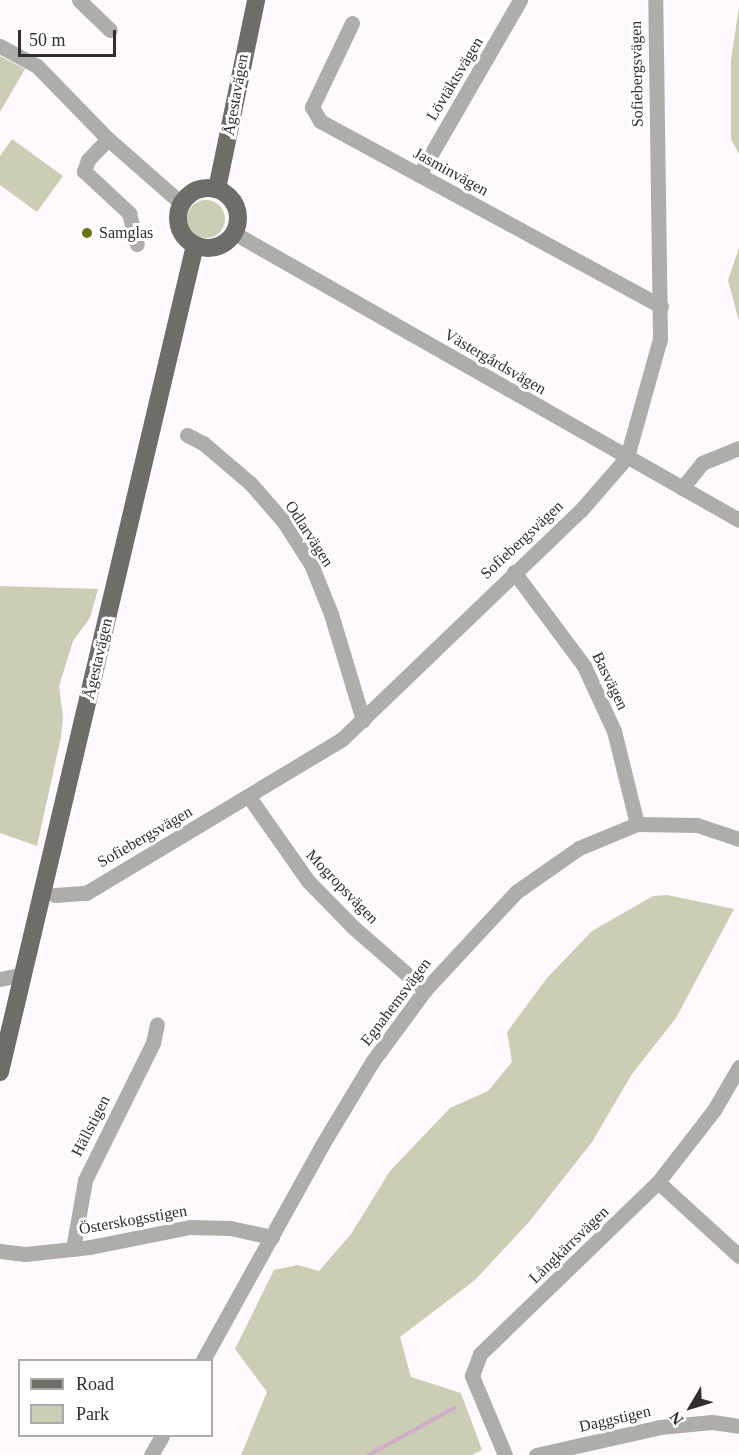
<!DOCTYPE html>
<html>
<head>
<meta charset="utf-8">
<style>
	body { margin:0 }
	#map { position:relative; width:739px; height:1455px; overflow:hidden; background:#fef9fd; font-family:"Times New Roman",serif }
	div>[style] { position:absolute }
	.green>* { inset:0; background:#cbcdb5 }
	.round { border-radius:50% }
	.stream>* { height:4px; margin:-2px; padding:0 2px; transform-origin:2px; border-radius:2px; background:#ceadc7 }
	.minor>* { height:15px; margin:-7.5px; padding:0 7.5px; transform-origin:7.5px; border-radius:7.5px; background:#adaeaa }
	.major>* { height:18px; margin:-9px; padding:0 9px; transform-origin:9px; border-radius:9px; background:#6d6e68 }
	.major>.ring { margin:-9px; padding:0; box-sizing:content-box; background:none; border:18px solid #6d6e68; border-radius:50% }
	.dots>* { width:16px; height:16px; translate:-50% -50%; box-sizing:border-box; border:3px solid #fff; border-radius:50% }
	span { translate:-50% -50%; white-space:nowrap; text-align:center; line-height:1.15; -webkit-text-stroke:6px #fff; paint-order:stroke }
	.street-label { font-size:16px; color:#302e30 }
	.poi-label { font-size:16px; color:#302e30 }
	.left { translate:0 -50%; text-align:left }
	.legend { position:absolute; left:18px; top:1359px; width:195px; height:78px; box-sizing:border-box; background:#fff; border:2px solid #acabac; margin:0; padding:8px 10px; list-style:none; font-size:18px; color:#302e30 }
	.legend li { display:flex; align-items:center; gap:12px; height:30px }
	.legend b { width:30px; border:2px solid #acabac }
	.north { position:absolute; left:661px; top:1377px; width:60px; height:60px; -webkit-text-stroke:4px #fff; paint-order:stroke; rotate:232deg; font-size:16px; font-weight:700; line-height:24px; text-align:center; color:#302e30 }
	.north::after { content:''; display:block; margin:auto; width:21px; height:27px; background:#302e30; clip-path:polygon(50% 0,100% 100%,50% 72%,0 100%) }
	.scale { position:absolute; left:18px; top:30px; width:98px; height:27px; box-sizing:border-box; border:3px solid #302e30; border-top:0; padding-left:8px; font-size:18px; line-height:21px; white-space:nowrap; color:#302e30; -webkit-text-stroke:4px #fff; paint-order:stroke }
</style>
</head>
<body>
<div id="map">
	<div class="green">
		<i style="clip-path:polygon(739px 7px,739px 154px,731px 139px,731px 60px)"></i>
		<i style="clip-path:polygon(0 56px,25px 69px,0 112px)"></i>
		<i style="clip-path:polygon(12px 139px,63px 176px,37px 212px,0 185px,0 156px)"></i>
		<i class="round" style="left:187px;top:200px;width:38px;height:38px"></i>
		<i style="clip-path:polygon(739px 248px,739px 321px,728px 280px)"></i>
		<i style="clip-path:polygon(0 586px,98px 589px,90px 618px,73px 641px,59px 686px,63px 717px,61px 737px,37px 846px,0 833px)"></i>
		<i style="clip-path:polygon(667px 895px,734px 909px,676px 1018px,632px 1074px,592px 1142px,529px 1222px,475px 1280px,400px 1337px,411px 1377px,461px 1393px,482px 1450px,472px 1455px,241px 1455px,267px 1392px,235px 1349px,274px 1270px,298px 1265px,319px 1271px,351px 1234px,390px 1171px,450px 1108px,488px 1091px,512px 1062px,507px 1032px,547px 978px,592px 931px,653px 896px)"></i>
	</div>
	<div class="stream">
		<i style="left:369px;top:1455px;width:97px;rotate:-28.9deg"></i>
	</div>
	<div class="minor">
		<i style="left:79px;top:0;width:43px;rotate:44.1deg"></i>
		<i style="left:352px;top:23px;width:93px;rotate:115.5deg"></i>
		<i style="left:312px;top:107px;width:16px;rotate:60deg"></i>
		<i style="left:320px;top:121px;width:388px;rotate:28.5deg"></i>
		<i style="left:0;top:46px;width:42px;rotate:28.4deg"></i>
		<i style="left:37px;top:66px;width:102px;rotate:45.8deg"></i>
		<i style="left:108px;top:139px;width:98px;rotate:41.3deg"></i>
		<i style="left:108px;top:139px;width:29px;rotate:134deg"></i>
		<i style="left:88px;top:160px;width:12px;rotate:110deg"></i>
		<i style="left:84px;top:171px;width:62px;rotate:43deg"></i>
		<i style="left:129px;top:213px;width:32px;rotate:76deg"></i>
		<i style="left:419px;top:175px;width:202px;rotate:-60deg"></i>
		<i style="left:234px;top:233px;width:581px;rotate:29.61deg"></i>
		<i style="left:187px;top:435px;width:18px;rotate:27deg"></i>
		<i style="left:203px;top:443px;width:63px;rotate:40.5deg"></i>
		<i style="left:251px;top:484px;width:50px;rotate:49deg"></i>
		<i style="left:284px;top:522px;width:50px;rotate:57.3deg"></i>
		<i style="left:311px;top:564px;width:54px;rotate:68.2deg"></i>
		<i style="left:331px;top:614px;width:111px;rotate:73.2deg"></i>
		<i style="left:682px;top:488px;width:32px;rotate:-51deg"></i>
		<i style="left:702px;top:463px;width:40px;rotate:-22deg"></i>
		<i style="left:514px;top:572px;width:117px;rotate:53.3deg"></i>
		<i style="left:584px;top:666px;width:72px;rotate:65.2deg"></i>
		<i style="left:614px;top:731px;width:96px;rotate:76.1deg"></i>
		<i style="left:249px;top:797px;width:103px;rotate:54.9deg"></i>
		<i style="left:308px;top:881px;width:64px;rotate:45.6deg"></i>
		<i style="left:353px;top:927px;width:96px;rotate:41.2deg"></i>
		<i style="left:55px;top:895px;width:31px;rotate:-4deg"></i>
		<i style="left:86px;top:893px;width:297px;rotate:-31deg"></i>
		<i style="left:341px;top:740px;width:332px;rotate:-43.8deg"></i>
		<i style="left:581px;top:510px;width:70px;rotate:-49deg"></i>
		<i style="left:627px;top:457px;width:123px;rotate:-74.4deg"></i>
		<i style="left:660px;top:339px;width:339px;rotate:-90.8deg"></i>
		<i style="left:0;top:979px;width:24px;rotate:-12deg"></i>
		<i style="left:658px;top:1182px;width:110px;rotate:42.4deg"></i>
		<i style="left:73px;top:1249px;width:70px;rotate:-80.1deg"></i>
		<i style="left:85px;top:1180px;width:153px;rotate:-63.6deg"></i>
		<i style="left:153px;top:1043px;width:19px;rotate:-78deg"></i>
		<i style="left:0;top:1251px;width:25px;rotate:7deg"></i>
		<i style="left:25px;top:1254px;width:65px;rotate:-6.1deg"></i>
		<i style="left:90px;top:1247px;width:102px;rotate:-11.3deg"></i>
		<i style="left:190px;top:1227px;width:40px;rotate:1.4deg"></i>
		<i style="left:230px;top:1228px;width:43px;rotate:12.1deg"></i>
		<i style="left:203px;top:1360px;width:246px;rotate:-61deg"></i>
		<i style="left:322px;top:1145px;width:97px;rotate:-58.9deg"></i>
		<i style="left:372px;top:1062px;width:89px;rotate:-53.6deg"></i>
		<i style="left:425px;top:990px;width:134px;rotate:-47.1deg"></i>
		<i style="left:516px;top:892px;width:77px;rotate:-34.9deg"></i>
		<i style="left:579px;top:848px;width:63px;rotate:-22.5deg"></i>
		<i style="left:637px;top:824px;width:60px;rotate:1deg"></i>
		<i style="left:697px;top:825px;width:44px;rotate:18.4deg"></i>
		<i style="left:151px;top:1455px;width:22px;rotate:-60deg"></i>
		<i style="left:505px;top:1455px;width:86px;rotate:-112.7deg"></i>
		<i style="left:472px;top:1376px;width:23px;rotate:-70deg"></i>
		<i style="left:480px;top:1354px;width:248px;rotate:-44deg"></i>
		<i style="left:658px;top:1182px;width:91px;rotate:-52.1deg"></i>
		<i style="left:714px;top:1110px;width:50px;rotate:-59.8deg"></i>
		<i style="left:536px;top:1455px;width:127px;rotate:-12.7deg"></i>
		<i style="left:660px;top:1427px;width:52px;rotate:-5.5deg"></i>
		<i style="left:712px;top:1422px;width:27px;rotate:8deg"></i>
	</div>
	<div class="major">
		<i class="ring" style="left:178px;top:188px;width:42px;height:42px"></i>
		<i style="left:217px;top:189px;width:193px;rotate:-78.3deg"></i>
		<i style="left:0;top:1072px;width:850px;rotate:-76.73deg"></i>
	</div>
	<div class="dots">
		<i style="left:87px;top:233px;background:#6e7015"></i>
	</div>
	<div class="street-label">
		<span style="left:637px;top:74px;rotate:-91deg">Sofiebergsvägen</span>
		<span style="left:455px;top:79px;rotate:-59deg">Lövtäktsvägen</span>
		<span style="left:236px;top:95px;rotate:-80deg">Ågestavägen</span>
		<span style="left:451px;top:172px;rotate:29deg">Jasminvägen</span>
		<span style="left:495px;top:362px;rotate:30deg">Västergårdsvägen</span>
		<span style="left:309px;top:534px;rotate:57deg">Odlarvägen</span>
		<span style="left:522px;top:540px;rotate:-43deg">Sofiebergsvägen</span>
		<span style="left:98px;top:659px;rotate:-77deg">Ågestavägen</span>
		<span style="left:610px;top:681px;rotate:64deg">Basvägen</span>
		<span style="left:145px;top:837px;rotate:-30deg">Sofiebergsvägen</span>
		<span style="left:342px;top:887px;rotate:46deg">Mogropsvägen</span>
		<span style="left:396px;top:1002px;rotate:-53deg">Egnahemsvägen</span>
		<span style="left:91px;top:1126px;rotate:-63deg">Hällstigen</span>
		<span style="left:133px;top:1220px;rotate:-10deg">Österskogsstigen</span>
		<span style="left:569px;top:1245px;rotate:-44deg">Långkärrsvägen</span>
		<span style="left:615px;top:1419px;rotate:-13deg">Daggstigen</span>
	</div>
	<div class="poi-label">
		<span class="left" style="left:99px;top:233px">Samglas</span>
	</div>
	<ul class="legend">
	<li><b style="height:8px;background:#6d6e68"></b>Road</li>
	<li><b style="height:16px;background:#cbcdb5"></b>Park</li>
	</ul>
	<div class="north">N</div>
	<div class="scale">50 m</div>
</div>
</body>
</html>
